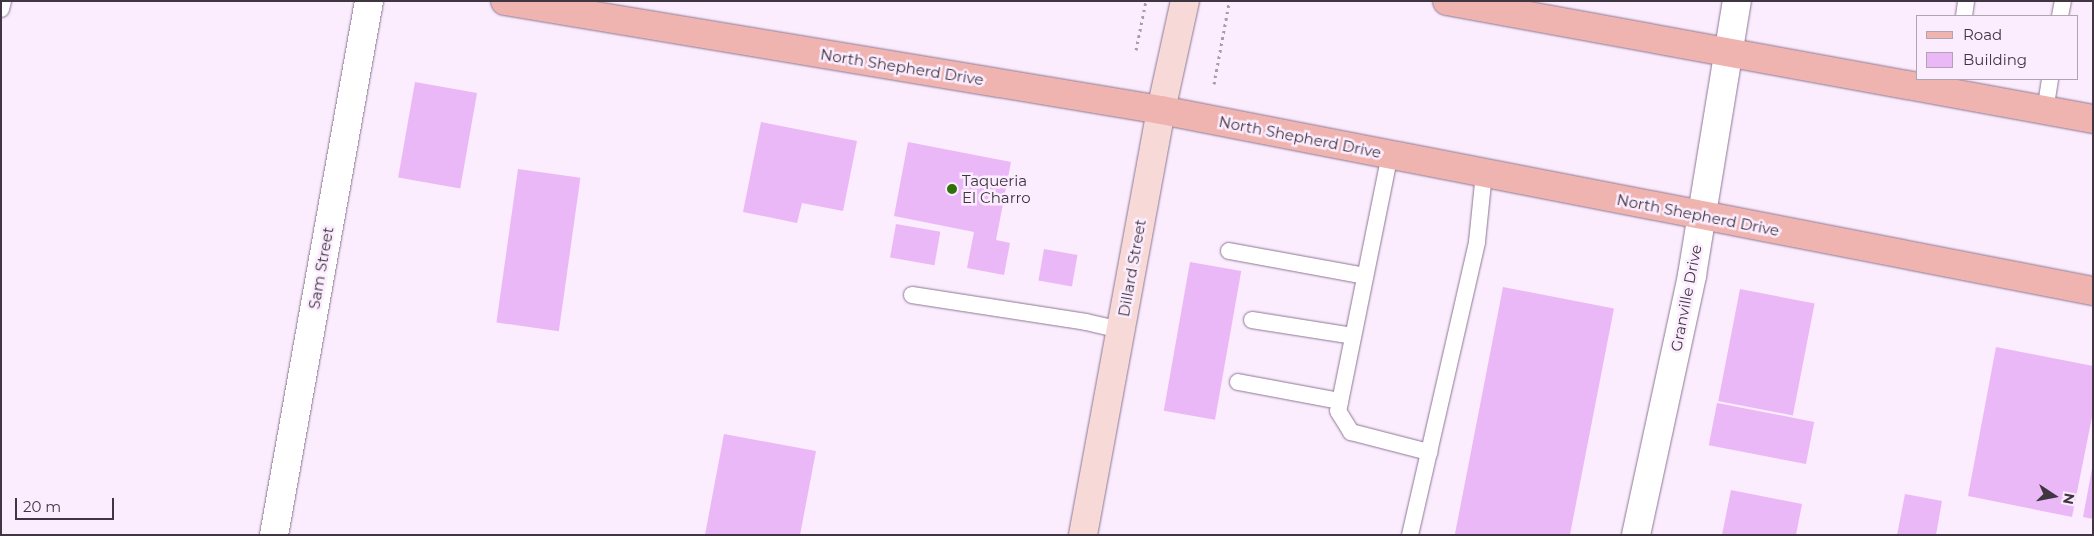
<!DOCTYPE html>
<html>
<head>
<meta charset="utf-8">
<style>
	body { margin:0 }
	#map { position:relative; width:2094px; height:536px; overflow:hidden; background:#fbecfe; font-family:Montserrat,sans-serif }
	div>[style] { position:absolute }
	.building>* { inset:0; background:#ebb8f7; transform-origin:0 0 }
	.path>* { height:3px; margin-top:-1.5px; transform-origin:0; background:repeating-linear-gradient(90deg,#a99cab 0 2.5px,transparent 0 6.5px) }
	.roads { filter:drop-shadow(0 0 1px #8d7792) drop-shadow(0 0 1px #8d7792) }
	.lane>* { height:16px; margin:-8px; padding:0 8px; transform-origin:8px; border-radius:8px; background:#fff }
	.street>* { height:28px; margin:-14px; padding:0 14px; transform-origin:14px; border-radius:14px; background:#fff }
	.secondary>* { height:28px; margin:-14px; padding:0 14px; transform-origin:14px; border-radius:14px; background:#f7dad7 }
	.primary>* { height:28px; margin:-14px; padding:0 14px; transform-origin:14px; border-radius:14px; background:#efb4b0 }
	.dots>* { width:14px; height:14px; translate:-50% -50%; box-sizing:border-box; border:2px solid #fbecfe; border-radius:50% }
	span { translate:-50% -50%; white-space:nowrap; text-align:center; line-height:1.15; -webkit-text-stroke:5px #fbecfe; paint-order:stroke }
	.street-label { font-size:15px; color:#3f3641 }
	.poi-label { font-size:15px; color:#3f3641 }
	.left { translate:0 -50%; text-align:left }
	.frame { position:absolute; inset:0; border:2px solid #3f3641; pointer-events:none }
	.legend { position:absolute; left:1916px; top:15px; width:162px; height:65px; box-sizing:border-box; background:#fbecfe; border:1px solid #b0a3b2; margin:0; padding:6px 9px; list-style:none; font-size:15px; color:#3f3641 }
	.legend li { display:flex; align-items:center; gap:10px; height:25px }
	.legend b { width:25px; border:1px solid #b0a3b2 }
	.north { position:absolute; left:2029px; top:471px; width:50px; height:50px; -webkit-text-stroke:4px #fbecfe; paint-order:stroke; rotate:101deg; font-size:14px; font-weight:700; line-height:20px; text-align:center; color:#3f3641 }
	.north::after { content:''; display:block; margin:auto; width:18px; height:22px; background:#3f3641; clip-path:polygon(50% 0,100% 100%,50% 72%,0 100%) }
	.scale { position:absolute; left:15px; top:498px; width:99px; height:22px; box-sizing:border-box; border:2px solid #3f3641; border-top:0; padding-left:6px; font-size:15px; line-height:18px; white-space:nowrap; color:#3f3641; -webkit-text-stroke:4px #fbecfe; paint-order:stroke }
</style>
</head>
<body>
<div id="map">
	<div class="building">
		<i style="left:415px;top:82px;width:63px;height:97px;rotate:10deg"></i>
		<i style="clip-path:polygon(761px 122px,857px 141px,843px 211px,802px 203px,797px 223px,743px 212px)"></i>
		<i style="clip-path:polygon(908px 142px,1011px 162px,996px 240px,1010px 243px,1004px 275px,967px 268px,974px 232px,894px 216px)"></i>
		<i style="left:518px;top:169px;width:63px;height:155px;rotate:8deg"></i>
		<i style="left:896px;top:224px;width:45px;height:34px;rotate:10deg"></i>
		<i style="left:1044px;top:249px;width:34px;height:32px;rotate:10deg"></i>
		<i style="left:1190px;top:262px;width:52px;height:151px;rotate:10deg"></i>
		<i style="left:1503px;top:287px;width:113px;height:253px;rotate:11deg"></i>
		<i style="left:1740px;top:289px;width:76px;height:114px;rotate:11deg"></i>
		<i style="clip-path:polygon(1996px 347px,2093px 366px,2093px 412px,2072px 517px,1968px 496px)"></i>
		<i style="left:1717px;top:403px;width:99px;height:43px;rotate:11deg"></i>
		<i style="clip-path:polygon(724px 434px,816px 451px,800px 535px,705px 535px)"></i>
		<i style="clip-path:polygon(2092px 469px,2093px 469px,2093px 519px,2083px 517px)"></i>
		<i style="clip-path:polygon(1731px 490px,1802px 504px,1796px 535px,1722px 535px)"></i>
		<i style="clip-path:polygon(1905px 494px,1942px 501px,1936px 535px,1897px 535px)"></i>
	</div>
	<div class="path">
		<i style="left:1136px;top:50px;width:50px;rotate:-78.5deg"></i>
		<i style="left:1214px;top:84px;width:82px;rotate:-79.5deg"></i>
	</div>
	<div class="roads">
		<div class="lane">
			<i style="left:1px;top:9px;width:8px;rotate:-76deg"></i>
			<i style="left:1964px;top:16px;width:15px;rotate:-82deg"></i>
			<i style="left:2060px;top:16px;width:15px;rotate:-79deg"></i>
			<i style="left:2045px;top:111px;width:32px;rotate:-81deg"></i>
			<i style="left:1390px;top:154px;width:262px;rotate:101.4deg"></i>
			<i style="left:1338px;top:411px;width:25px;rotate:58deg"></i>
			<i style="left:1351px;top:432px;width:81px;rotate:14.4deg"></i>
			<i style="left:1229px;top:251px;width:138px;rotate:10.4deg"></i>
			<i style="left:912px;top:295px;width:176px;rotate:8.8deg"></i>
			<i style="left:1086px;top:322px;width:35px;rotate:13deg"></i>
			<i style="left:1252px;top:320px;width:102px;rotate:9deg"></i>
			<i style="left:1238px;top:382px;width:104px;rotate:10.6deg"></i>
			<i style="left:1410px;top:535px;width:301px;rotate:-77.1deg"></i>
			<i style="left:1477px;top:242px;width:69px;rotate:-84.2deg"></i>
		</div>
		<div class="street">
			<i style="left:274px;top:535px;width:542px;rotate:-79.91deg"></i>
			<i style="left:1636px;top:535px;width:266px;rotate:-77.8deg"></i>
			<i style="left:1692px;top:275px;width:278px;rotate:-80.7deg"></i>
		</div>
		<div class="secondary">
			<i style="left:1083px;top:535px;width:432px;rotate:-79.6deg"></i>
			<i style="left:1161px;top:110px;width:112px;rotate:-77.6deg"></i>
		</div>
		<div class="primary">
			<i style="left:505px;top:1px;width:665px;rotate:9.43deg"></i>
			<i style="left:1161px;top:110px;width:949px;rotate:10.99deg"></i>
			<i style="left:1447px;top:1px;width:657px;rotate:10.35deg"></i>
		</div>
	</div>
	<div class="dots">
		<i style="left:952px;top:189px;background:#2f7009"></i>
	</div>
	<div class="street-label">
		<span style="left:902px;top:67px;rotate:9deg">North Shepherd Drive</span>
		<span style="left:1300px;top:137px;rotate:11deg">North Shepherd Drive</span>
		<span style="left:1698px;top:215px;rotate:11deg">North Shepherd Drive</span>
		<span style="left:321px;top:268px;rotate:-80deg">Sam Street</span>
		<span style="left:1132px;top:268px;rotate:-80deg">Dillard Street</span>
		<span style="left:1686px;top:298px;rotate:-79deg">Granville Drive</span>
	</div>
	<div class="poi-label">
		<span class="left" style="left:962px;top:189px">Taqueria<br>El Charro</span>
	</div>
	<div class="frame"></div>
	<ul class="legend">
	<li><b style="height:6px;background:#efb4b0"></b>Road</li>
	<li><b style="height:14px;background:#ebb8f7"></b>Building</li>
	</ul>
	<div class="north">N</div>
	<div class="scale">20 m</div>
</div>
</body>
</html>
